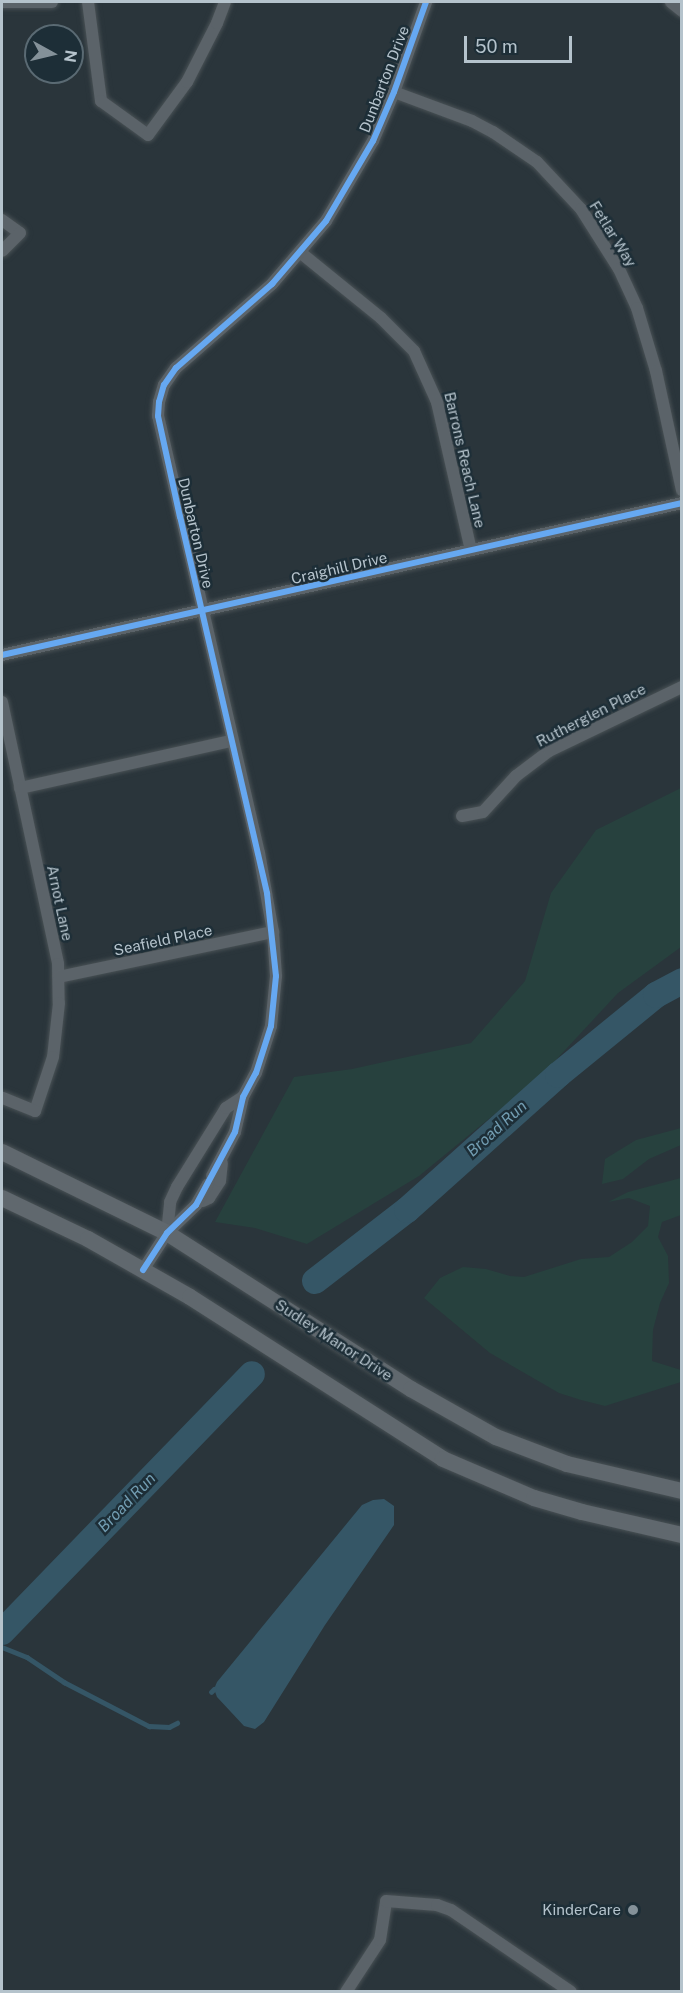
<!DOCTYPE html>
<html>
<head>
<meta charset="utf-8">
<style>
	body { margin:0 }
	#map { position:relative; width:683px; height:1993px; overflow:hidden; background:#2a353b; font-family:"Public Sans",sans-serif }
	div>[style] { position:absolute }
	.green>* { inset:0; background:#27413e }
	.water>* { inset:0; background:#355666 }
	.stream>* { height:4.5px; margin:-2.25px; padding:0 2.25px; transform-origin:2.25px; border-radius:2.25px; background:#355666 }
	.river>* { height:26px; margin:-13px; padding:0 13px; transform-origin:13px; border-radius:13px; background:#355666 }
	.roads { filter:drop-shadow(0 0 2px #495155) drop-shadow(0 0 2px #495155) }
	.street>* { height:12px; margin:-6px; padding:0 6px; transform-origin:6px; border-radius:6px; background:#5b6369 }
	.secondary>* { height:16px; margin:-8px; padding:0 8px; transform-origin:8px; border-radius:8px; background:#60686e }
	.cycleway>* { height:6px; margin:-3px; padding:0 3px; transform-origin:3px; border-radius:3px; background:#66a8f1 }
	.dots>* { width:16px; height:16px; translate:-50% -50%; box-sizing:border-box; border:3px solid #1d2e37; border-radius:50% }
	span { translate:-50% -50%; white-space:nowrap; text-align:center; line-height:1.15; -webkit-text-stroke:5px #1d2e37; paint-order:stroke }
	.street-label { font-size:15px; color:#b5c3cc }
	.poi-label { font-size:15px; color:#b5c3cc }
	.right { translate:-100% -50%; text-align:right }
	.water-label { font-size:16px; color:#729db2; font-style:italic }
	.frame { position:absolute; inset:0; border:3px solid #b5c3cc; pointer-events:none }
	.north { position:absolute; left:24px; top:24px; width:60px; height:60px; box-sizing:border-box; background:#1d2e37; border:2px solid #5a6a73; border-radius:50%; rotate:98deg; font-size:16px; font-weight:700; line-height:24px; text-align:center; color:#b5c3cc }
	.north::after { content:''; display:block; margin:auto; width:21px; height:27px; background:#849199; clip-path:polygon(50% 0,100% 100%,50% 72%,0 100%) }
	.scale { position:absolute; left:464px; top:36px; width:108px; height:27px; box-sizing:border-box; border:3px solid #b5c3cc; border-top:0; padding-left:8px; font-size:18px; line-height:21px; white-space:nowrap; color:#b5c3cc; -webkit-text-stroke:4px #1d2e37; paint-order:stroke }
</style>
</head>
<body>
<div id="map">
	<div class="green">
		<i style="clip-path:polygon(681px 788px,681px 947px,618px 993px,541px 1076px,419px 1176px,307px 1244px,255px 1228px,215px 1222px,294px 1077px,352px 1069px,471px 1043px,525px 981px,551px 893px,596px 830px)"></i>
		<i style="clip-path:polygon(681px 1128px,681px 1145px,649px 1159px,623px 1179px,602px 1184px,605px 1159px,636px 1140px)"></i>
		<i style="clip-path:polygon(681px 1178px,681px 1215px,662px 1222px,658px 1237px,668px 1256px,669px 1283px,660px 1303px,653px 1330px,652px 1361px,681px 1370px,681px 1382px,605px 1406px,581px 1400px,559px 1393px,490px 1353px,424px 1298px,440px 1278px,463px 1267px,486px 1269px,510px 1276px,524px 1277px,581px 1259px,609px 1257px,632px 1242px,648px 1226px,650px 1206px,629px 1198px,608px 1202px,628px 1192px)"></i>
	</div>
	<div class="water">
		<i style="clip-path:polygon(384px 1499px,394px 1506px,394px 1525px,325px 1625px,264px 1722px,255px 1729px,244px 1726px,217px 1697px,214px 1689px,217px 1682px,362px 1505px,373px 1500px)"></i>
	</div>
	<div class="stream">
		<i style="left:2px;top:1647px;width:27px;rotate:22deg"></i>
		<i style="left:27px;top:1657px;width:45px;rotate:34deg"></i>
		<i style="left:64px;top:1682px;width:96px;rotate:27.4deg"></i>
		<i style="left:149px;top:1726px;width:20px;rotate:3deg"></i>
		<i style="left:169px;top:1727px;width:9px;rotate:-27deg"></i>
		<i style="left:211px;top:1692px;width:4px;rotate:-45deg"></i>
	</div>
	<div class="river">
		<i style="left:315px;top:1281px;width:116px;rotate:-37.7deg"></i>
		<i style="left:407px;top:1210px;width:203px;rotate:-41.8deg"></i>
		<i style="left:558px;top:1075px;width:127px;rotate:-39.2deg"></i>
		<i style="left:656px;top:995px;width:30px;rotate:-28deg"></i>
		<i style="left:2px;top:1632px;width:359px;rotate:-45.9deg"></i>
	</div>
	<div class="roads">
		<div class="street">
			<i style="left:2px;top:2px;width:50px"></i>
			<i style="left:88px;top:2px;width:100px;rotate:82.5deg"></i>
			<i style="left:101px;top:101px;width:58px;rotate:35.9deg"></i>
			<i style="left:148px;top:135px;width:66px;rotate:-53.7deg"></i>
			<i style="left:187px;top:82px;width:66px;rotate:-63deg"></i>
			<i style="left:217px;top:23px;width:22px;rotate:-69deg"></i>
			<i style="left:671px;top:2px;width:14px;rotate:39deg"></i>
			<i style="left:394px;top:92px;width:83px;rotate:20.4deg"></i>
			<i style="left:472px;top:121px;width:24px;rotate:28deg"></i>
			<i style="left:493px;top:132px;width:53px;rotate:34.3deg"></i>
			<i style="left:537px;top:162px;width:64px;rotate:46.9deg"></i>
			<i style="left:581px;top:209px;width:71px;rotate:57.7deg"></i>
			<i style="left:619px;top:269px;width:43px;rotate:65.2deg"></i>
			<i style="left:637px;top:308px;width:66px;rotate:73.2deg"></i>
			<i style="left:656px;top:371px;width:122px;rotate:77.7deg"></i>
			<i style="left:2px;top:220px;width:22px;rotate:36deg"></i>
			<i style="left:20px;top:233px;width:25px;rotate:135deg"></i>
			<i style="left:301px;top:253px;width:103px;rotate:39.1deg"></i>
			<i style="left:381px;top:318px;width:47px;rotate:45deg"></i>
			<i style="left:414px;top:351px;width:56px;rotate:65.7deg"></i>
			<i style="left:437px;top:402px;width:152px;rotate:77.1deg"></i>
			<i style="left:2px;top:655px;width:697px;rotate:-12.6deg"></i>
			<i style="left:2px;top:702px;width:268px;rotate:77.9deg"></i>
			<i style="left:58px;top:964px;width:39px;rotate:89deg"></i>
			<i style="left:59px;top:1003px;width:54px;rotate:96.3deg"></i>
			<i style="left:53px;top:1057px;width:57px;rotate:108.4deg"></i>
			<i style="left:35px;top:1111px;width:35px;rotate:-158deg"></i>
			<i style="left:20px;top:788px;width:216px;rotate:-12.6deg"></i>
			<i style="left:462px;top:816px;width:21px;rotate:-11deg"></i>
			<i style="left:483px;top:812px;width:49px;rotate:-47.5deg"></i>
			<i style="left:516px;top:776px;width:41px;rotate:-37.1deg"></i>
			<i style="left:549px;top:751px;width:148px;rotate:-25.7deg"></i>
			<i style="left:59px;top:977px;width:219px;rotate:-11.9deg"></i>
			<i style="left:212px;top:1176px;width:50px;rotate:-62.4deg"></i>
			<i style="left:235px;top:1132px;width:36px;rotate:-77deg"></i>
			<i style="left:243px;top:1097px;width:27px;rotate:-62deg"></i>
			<i style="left:256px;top:1073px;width:49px;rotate:-72.3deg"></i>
			<i style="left:271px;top:1026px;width:50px;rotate:-84.3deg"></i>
			<i style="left:276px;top:976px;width:44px;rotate:-93.9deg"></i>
			<i style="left:273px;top:932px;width:80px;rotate:-100deg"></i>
			<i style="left:259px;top:853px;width:449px;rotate:-103deg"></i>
			<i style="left:158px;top:416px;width:14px;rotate:-86deg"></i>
			<i style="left:159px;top:402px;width:18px;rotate:-74deg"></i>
			<i style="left:164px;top:385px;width:21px;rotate:-55deg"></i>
			<i style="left:176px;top:368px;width:128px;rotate:-41.2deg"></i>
			<i style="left:272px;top:284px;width:83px;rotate:-49.4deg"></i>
			<i style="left:326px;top:221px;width:93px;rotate:-59.6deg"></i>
			<i style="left:373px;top:141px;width:53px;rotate:-66.8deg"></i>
			<i style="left:394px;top:92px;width:96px;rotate:-70.4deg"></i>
			<i style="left:203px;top:1201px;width:7px;rotate:-27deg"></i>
			<i style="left:209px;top:1198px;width:20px;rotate:-57deg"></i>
			<i style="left:220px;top:1181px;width:18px;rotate:-84deg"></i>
			<i style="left:167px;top:1233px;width:31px;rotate:-84deg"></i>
			<i style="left:170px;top:1202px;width:17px;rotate:-65deg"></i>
			<i style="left:177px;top:1187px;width:93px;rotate:-58.2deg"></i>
			<i style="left:226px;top:1108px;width:20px;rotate:-33deg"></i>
			<i style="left:143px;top:1270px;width:44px;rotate:-57deg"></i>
			<i style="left:167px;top:1233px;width:40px;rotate:-44deg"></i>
			<i style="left:196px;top:1205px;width:24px;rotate:-60deg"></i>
			<i style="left:346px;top:1992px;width:62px;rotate:-56.8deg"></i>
			<i style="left:380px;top:1940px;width:39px;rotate:-81deg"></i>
			<i style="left:386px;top:1901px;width:51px;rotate:4.5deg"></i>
			<i style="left:437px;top:1905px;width:15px;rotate:20deg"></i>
			<i style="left:451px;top:1910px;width:145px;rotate:34.3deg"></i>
		</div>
		<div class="secondary">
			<i style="left:2px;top:1152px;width:184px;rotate:26.1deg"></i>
			<i style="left:167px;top:1233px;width:290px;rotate:32.6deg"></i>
			<i style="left:411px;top:1389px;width:98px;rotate:29.5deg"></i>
			<i style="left:496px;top:1437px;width:76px;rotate:20.8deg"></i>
			<i style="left:567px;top:1464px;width:118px;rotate:13.2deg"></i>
			<i style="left:2px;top:1198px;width:95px;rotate:25.5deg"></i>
			<i style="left:88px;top:1239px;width:117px;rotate:29.6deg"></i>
			<i style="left:190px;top:1297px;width:300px;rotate:32.6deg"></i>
			<i style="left:443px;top:1459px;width:99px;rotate:23.2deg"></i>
			<i style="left:534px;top:1498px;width:50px;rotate:16.3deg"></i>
			<i style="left:582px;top:1512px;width:103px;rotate:13deg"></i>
		</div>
	</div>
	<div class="cycleway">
		<i style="left:2px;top:655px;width:697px;rotate:-12.6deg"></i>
		<i style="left:143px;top:1270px;width:44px;rotate:-57deg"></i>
		<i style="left:167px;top:1233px;width:40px;rotate:-44deg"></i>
		<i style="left:196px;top:1205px;width:83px;rotate:-61.9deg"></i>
		<i style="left:235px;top:1132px;width:36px;rotate:-77deg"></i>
		<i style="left:243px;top:1097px;width:27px;rotate:-62deg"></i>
		<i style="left:256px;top:1073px;width:49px;rotate:-72.3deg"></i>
		<i style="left:271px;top:1026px;width:50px;rotate:-84.3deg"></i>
		<i style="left:276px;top:976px;width:83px;rotate:-96.2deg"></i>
		<i style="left:267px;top:893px;width:386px;rotate:-103deg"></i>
		<i style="left:180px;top:517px;width:103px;rotate:-102.3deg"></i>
		<i style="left:158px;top:416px;width:14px;rotate:-86deg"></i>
		<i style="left:159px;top:402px;width:18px;rotate:-74deg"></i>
		<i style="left:164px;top:385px;width:21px;rotate:-55deg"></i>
		<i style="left:176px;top:368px;width:128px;rotate:-41.2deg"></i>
		<i style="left:272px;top:284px;width:83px;rotate:-49.4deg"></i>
		<i style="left:326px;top:221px;width:93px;rotate:-59.6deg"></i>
		<i style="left:373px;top:141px;width:53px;rotate:-66.8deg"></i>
		<i style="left:394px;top:92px;width:96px;rotate:-70.4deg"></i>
	</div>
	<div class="dots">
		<i style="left:633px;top:1910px;background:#849199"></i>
	</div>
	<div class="street-label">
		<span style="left:384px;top:79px;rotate:-69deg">Dunbarton Drive</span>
		<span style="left:613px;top:234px;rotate:58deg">Fetlar Way</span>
		<span style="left:465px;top:460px;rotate:77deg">Barrons Reach Lane</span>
		<span style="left:196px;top:533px;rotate:77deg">Dunbarton Drive</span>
		<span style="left:339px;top:568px;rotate:-13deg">Craighill Drive</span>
		<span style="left:591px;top:715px;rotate:-27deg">Rutherglen Place</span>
		<span style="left:60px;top:903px;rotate:78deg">Arnot Lane</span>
		<span style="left:163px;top:940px;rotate:-12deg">Seafield Place</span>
		<span style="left:334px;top:1340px;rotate:33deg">Sudley Manor Drive</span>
	</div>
	<div class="poi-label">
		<span class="right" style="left:621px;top:1910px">KinderCare</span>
	</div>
	<div class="water-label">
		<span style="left:497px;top:1129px;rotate:-42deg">Broad Run</span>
		<span style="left:127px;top:1503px;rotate:-46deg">Broad Run</span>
	</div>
	<div class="frame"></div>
	<div class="north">N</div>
	<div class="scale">50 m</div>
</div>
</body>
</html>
